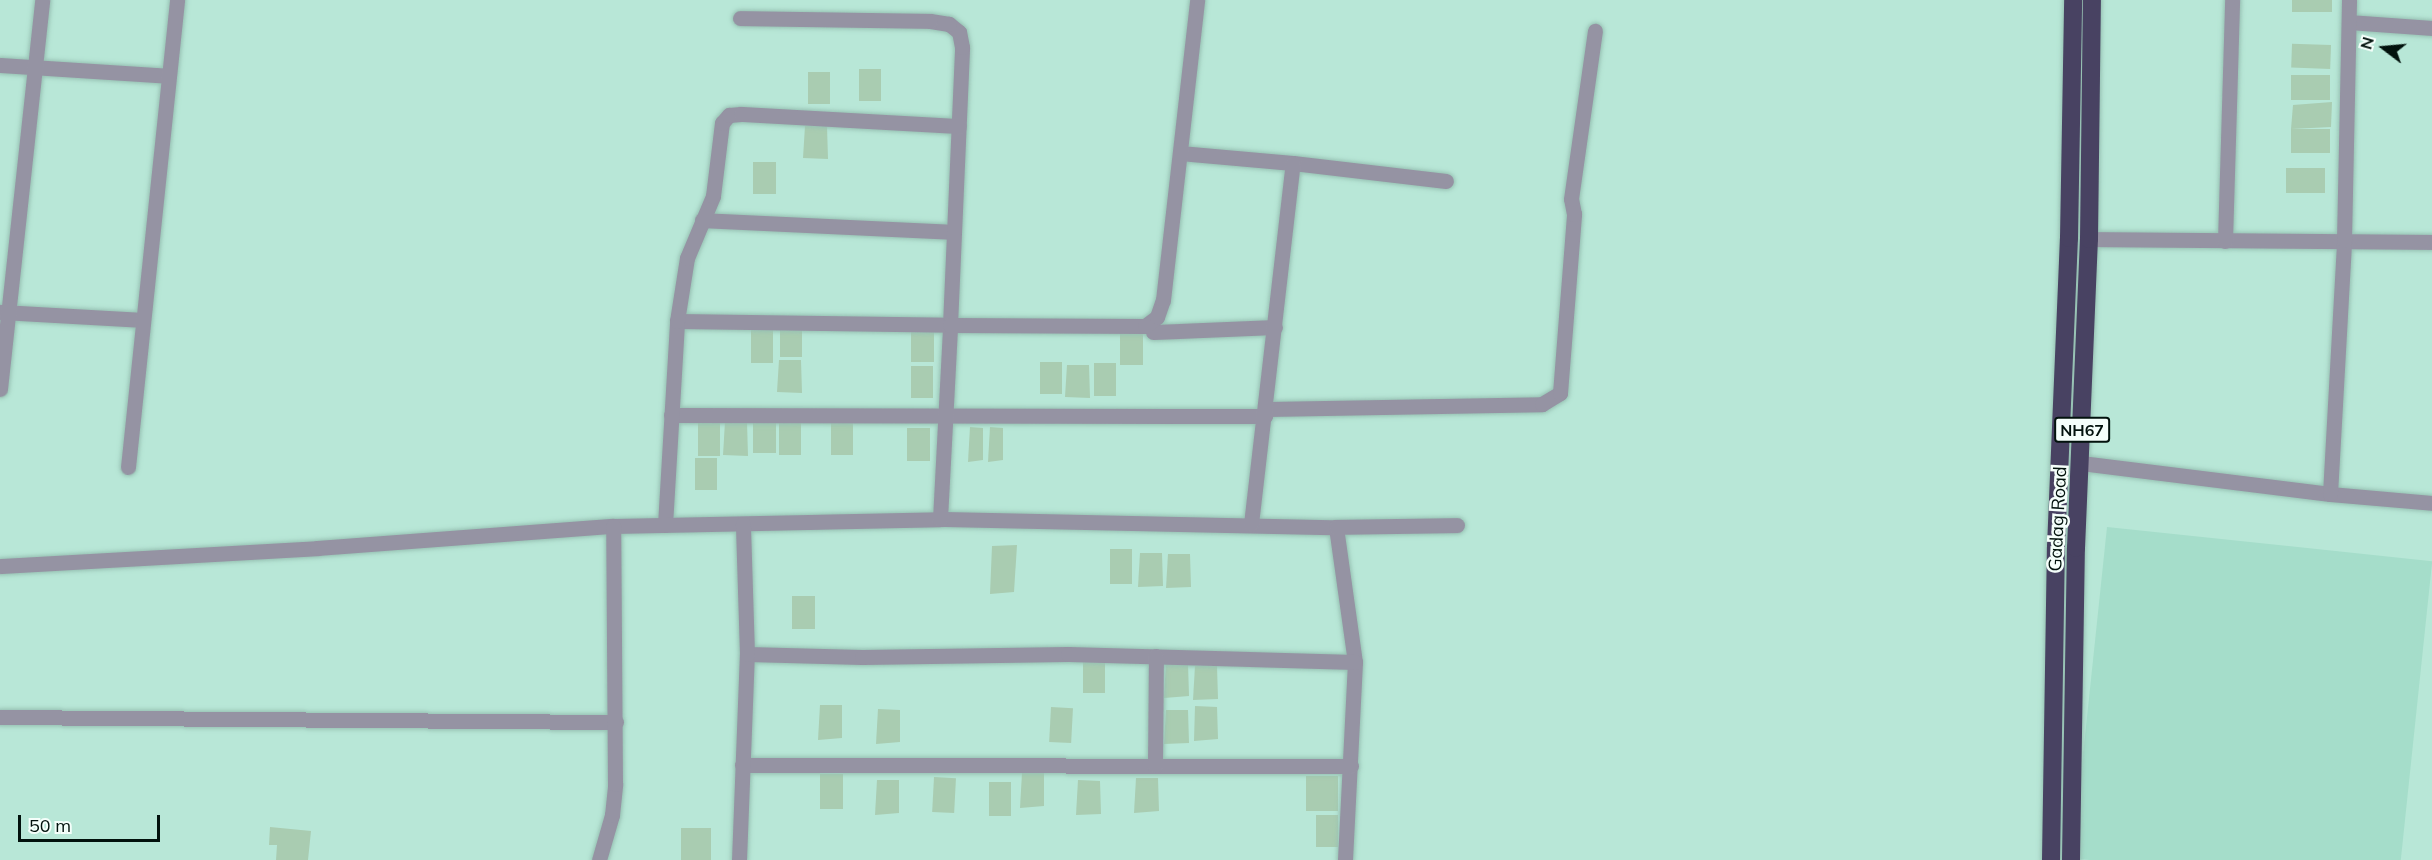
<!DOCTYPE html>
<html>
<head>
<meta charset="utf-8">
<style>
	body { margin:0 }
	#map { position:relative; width:2432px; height:860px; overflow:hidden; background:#b8e7d7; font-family:Mulish,sans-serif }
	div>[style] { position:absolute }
	.built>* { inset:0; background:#a5ddca; transform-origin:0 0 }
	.building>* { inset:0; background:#a9ccb1; transform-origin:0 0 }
	.roads { filter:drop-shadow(0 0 2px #97c1b3) drop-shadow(0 0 2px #97c1b3) }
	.street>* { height:15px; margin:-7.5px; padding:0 7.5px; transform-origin:7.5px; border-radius:7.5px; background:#9593a3 }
	.highway>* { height:18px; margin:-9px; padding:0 9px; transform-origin:9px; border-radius:9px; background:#484262 }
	span { translate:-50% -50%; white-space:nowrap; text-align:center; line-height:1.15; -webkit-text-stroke:5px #f5fffb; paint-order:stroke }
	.shield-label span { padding:2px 4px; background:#f5fffb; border:2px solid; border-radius:4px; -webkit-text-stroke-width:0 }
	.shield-label { font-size:16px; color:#02120d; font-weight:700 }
	.street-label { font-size:18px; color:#02120d }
	.north { position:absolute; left:2354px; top:18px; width:60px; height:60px; -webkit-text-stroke:4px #f5fffb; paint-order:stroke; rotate:286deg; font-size:16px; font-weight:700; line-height:24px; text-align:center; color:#02120d }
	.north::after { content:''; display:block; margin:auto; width:21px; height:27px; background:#02120d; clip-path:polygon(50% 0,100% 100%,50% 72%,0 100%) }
	.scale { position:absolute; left:18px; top:815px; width:142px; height:27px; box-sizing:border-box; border:3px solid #02120d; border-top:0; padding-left:8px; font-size:18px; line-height:21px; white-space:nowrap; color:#02120d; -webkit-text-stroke:4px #f5fffb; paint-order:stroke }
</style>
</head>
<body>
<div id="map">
	<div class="built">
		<i style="left:2107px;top:527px;width:327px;height:333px;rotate:6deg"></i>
	</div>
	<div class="building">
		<i style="left:2292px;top:0;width:40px;height:12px"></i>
		<i style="left:2331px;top:45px;width:24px;height:39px;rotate:92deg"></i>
		<i style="left:859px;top:69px;width:22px;height:32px"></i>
		<i style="left:808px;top:72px;width:22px;height:32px"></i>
		<i style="left:2330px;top:75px;width:25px;height:39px;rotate:90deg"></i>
		<i style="clip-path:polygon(2332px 102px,2331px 127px,2291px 129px,2293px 105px)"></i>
		<i style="clip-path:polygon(805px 126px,827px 126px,828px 159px,803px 158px)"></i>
		<i style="left:2330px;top:129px;width:24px;height:39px;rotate:90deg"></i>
		<i style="left:753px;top:162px;width:23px;height:32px"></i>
		<i style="left:2325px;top:168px;width:25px;height:39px;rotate:90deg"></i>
		<i style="left:780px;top:324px;width:22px;height:33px"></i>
		<i style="left:911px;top:329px;width:23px;height:33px"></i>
		<i style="left:751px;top:330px;width:22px;height:33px"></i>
		<i style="left:1120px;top:333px;width:23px;height:32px"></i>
		<i style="clip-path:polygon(779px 360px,801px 360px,802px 393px,777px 392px)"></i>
		<i style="left:1040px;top:362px;width:22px;height:32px"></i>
		<i style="left:1094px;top:363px;width:22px;height:33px"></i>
		<i style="clip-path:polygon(1067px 365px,1089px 365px,1090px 398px,1065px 397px)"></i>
		<i style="left:911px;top:366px;width:22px;height:32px"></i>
		<i style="left:753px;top:421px;width:23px;height:32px"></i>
		<i style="clip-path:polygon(725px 422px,747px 422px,748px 456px,723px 455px)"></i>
		<i style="left:779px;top:422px;width:22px;height:33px"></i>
		<i style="left:698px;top:423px;width:22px;height:33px"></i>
		<i style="left:831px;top:423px;width:22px;height:32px"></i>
		<i style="clip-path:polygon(970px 427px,983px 428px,983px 460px,968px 462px)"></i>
		<i style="clip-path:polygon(990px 427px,1003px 428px,1003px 460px,988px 462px)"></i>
		<i style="left:907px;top:428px;width:23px;height:33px"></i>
		<i style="left:695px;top:458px;width:22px;height:32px"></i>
		<i style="clip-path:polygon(1017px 545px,1014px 592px,990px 594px,992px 546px)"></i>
		<i style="left:1110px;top:549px;width:22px;height:35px"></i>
		<i style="clip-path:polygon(1140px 553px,1162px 553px,1163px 586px,1138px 587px)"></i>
		<i style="clip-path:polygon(1168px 554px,1190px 554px,1191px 587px,1166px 588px)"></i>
		<i style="left:792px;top:596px;width:23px;height:33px"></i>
		<i style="left:1083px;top:658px;width:22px;height:35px"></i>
		<i style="clip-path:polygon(1166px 663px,1188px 664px,1189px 696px,1164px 698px)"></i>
		<i style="clip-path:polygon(1195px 666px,1217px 666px,1218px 699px,1193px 700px)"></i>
		<i style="clip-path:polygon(820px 705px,842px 705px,842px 738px,818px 740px)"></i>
		<i style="clip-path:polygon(1195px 706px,1217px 707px,1218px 739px,1194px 741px)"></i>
		<i style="left:1051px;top:707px;width:22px;height:35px;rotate:3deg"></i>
		<i style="clip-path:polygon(878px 709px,900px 710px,900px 742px,876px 744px)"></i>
		<i style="clip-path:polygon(1166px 710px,1188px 710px,1189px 743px,1164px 744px)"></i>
		<i style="clip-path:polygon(1022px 773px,1044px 773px,1044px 806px,1020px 808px)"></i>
		<i style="left:820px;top:774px;width:23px;height:35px"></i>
		<i style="left:1338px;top:776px;width:35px;height:32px;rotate:90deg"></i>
		<i style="left:934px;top:777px;width:22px;height:35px;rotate:3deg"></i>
		<i style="clip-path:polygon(1136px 778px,1158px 778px,1159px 811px,1134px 813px)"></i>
		<i style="clip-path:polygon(877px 780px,899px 780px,899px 813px,875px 815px)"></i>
		<i style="clip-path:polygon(1078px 780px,1100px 781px,1101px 814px,1076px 815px)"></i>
		<i style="left:989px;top:782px;width:22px;height:34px"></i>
		<i style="left:1316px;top:815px;width:22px;height:32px"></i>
		<i style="clip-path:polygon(270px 827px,311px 831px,308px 860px,276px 860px,277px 845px,269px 845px)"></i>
		<i style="left:681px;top:828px;width:30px;height:32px"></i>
	</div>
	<div class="roads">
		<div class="street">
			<i style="left:2349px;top:22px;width:83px;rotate:4.1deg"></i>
			<i style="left:0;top:65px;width:168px;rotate:3.7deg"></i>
			<i style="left:1180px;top:153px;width:113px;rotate:5.1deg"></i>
			<i style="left:1293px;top:163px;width:154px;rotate:6.7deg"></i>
			<i style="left:702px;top:220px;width:252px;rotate:2.7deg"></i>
			<i style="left:2089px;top:239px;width:343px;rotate:0.5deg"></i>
			<i style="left:2225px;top:241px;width:241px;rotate:-88.3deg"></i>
			<i style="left:0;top:312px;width:141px;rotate:3.2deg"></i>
			<i style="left:677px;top:321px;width:273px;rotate:0.8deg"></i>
			<i style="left:950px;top:325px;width:278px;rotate:-87.5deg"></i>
			<i style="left:962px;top:47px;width:15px;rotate:-101deg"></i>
			<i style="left:959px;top:32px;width:13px;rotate:-141deg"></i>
			<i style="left:949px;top:24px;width:19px;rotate:-171deg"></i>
			<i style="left:930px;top:21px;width:190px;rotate:-179.1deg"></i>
			<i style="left:1153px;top:332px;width:122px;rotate:-2.3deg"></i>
			<i style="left:0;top:389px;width:391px;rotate:-83.8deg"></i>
			<i style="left:671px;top:415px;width:594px;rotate:0.1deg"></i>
			<i style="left:1265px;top:416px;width:7px;rotate:-74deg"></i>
			<i style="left:1267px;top:409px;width:275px;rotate:-1deg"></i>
			<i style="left:1542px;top:404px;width:21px;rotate:-31deg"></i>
			<i style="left:1560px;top:393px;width:180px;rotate:-85.5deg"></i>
			<i style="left:1574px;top:214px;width:15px;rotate:-101deg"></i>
			<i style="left:1571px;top:199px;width:170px;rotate:-81.9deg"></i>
			<i style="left:2081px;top:463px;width:251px;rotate:7.1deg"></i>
			<i style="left:2330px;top:494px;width:102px;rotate:5deg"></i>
			<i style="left:128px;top:467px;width:470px;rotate:-84deg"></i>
			<i style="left:2330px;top:494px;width:254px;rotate:-86.8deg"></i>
			<i style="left:2344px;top:240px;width:240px;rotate:-88.8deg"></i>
			<i style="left:940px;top:519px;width:396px;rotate:1.2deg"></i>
			<i style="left:1336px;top:527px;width:136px;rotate:82deg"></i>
			<i style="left:1355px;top:662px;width:198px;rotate:92.9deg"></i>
			<i style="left:1251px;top:524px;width:363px;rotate:-83.4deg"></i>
			<i style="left:665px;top:525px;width:204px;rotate:-86.6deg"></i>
			<i style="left:677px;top:321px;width:64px;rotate:-81deg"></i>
			<i style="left:687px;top:258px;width:67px;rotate:-67.2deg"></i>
			<i style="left:713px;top:196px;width:74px;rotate:-83deg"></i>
			<i style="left:722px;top:123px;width:11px;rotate:-49deg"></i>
			<i style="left:729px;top:115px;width:12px;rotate:-5deg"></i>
			<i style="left:741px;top:114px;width:218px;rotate:3.2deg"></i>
			<i style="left:1336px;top:527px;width:121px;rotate:-0.9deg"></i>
			<i style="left:0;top:566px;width:318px;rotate:-3.2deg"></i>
			<i style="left:317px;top:548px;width:297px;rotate:-4.3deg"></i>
			<i style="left:613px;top:526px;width:327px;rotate:-1.2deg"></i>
			<i style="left:940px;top:519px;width:194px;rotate:-87deg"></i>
			<i style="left:950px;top:325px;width:195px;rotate:0.3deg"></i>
			<i style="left:1145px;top:326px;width:15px;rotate:-37deg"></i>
			<i style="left:1157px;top:317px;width:18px;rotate:-71deg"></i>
			<i style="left:1163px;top:300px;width:302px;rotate:-83.5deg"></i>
			<i style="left:747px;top:654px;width:115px;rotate:1.5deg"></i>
			<i style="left:862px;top:657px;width:206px;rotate:-0.8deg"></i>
			<i style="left:1068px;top:654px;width:287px;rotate:1.6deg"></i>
			<i style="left:0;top:717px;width:616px;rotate:0.47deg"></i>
			<i style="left:742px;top:765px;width:609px;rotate:0.09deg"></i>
			<i style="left:1155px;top:765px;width:109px;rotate:-89.5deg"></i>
			<i style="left:599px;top:860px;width:47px;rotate:-73.9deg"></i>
			<i style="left:612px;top:815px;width:31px;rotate:-84deg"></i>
			<i style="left:615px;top:784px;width:258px;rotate:-90.4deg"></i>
			<i style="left:739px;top:860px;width:206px;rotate:-87.8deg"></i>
			<i style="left:747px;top:654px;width:130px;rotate:-91.8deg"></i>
		</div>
		<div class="highway">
			<i style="left:2051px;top:860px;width:313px;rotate:-89.1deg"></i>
			<i style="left:2056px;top:547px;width:309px;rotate:-87.6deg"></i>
			<i style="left:2069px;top:238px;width:238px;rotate:-89deg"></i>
			<i style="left:2071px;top:860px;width:312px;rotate:-89.1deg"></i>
			<i style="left:2076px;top:548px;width:309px;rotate:-87.6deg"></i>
			<i style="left:2089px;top:239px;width:239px;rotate:-89.3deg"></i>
		</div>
	</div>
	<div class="shield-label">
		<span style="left:2082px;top:430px">NH67</span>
	</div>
	<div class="street-label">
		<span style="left:2058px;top:519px;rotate:-87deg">Gadag Road</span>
	</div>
	<div class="north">N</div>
	<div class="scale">50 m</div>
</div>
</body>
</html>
